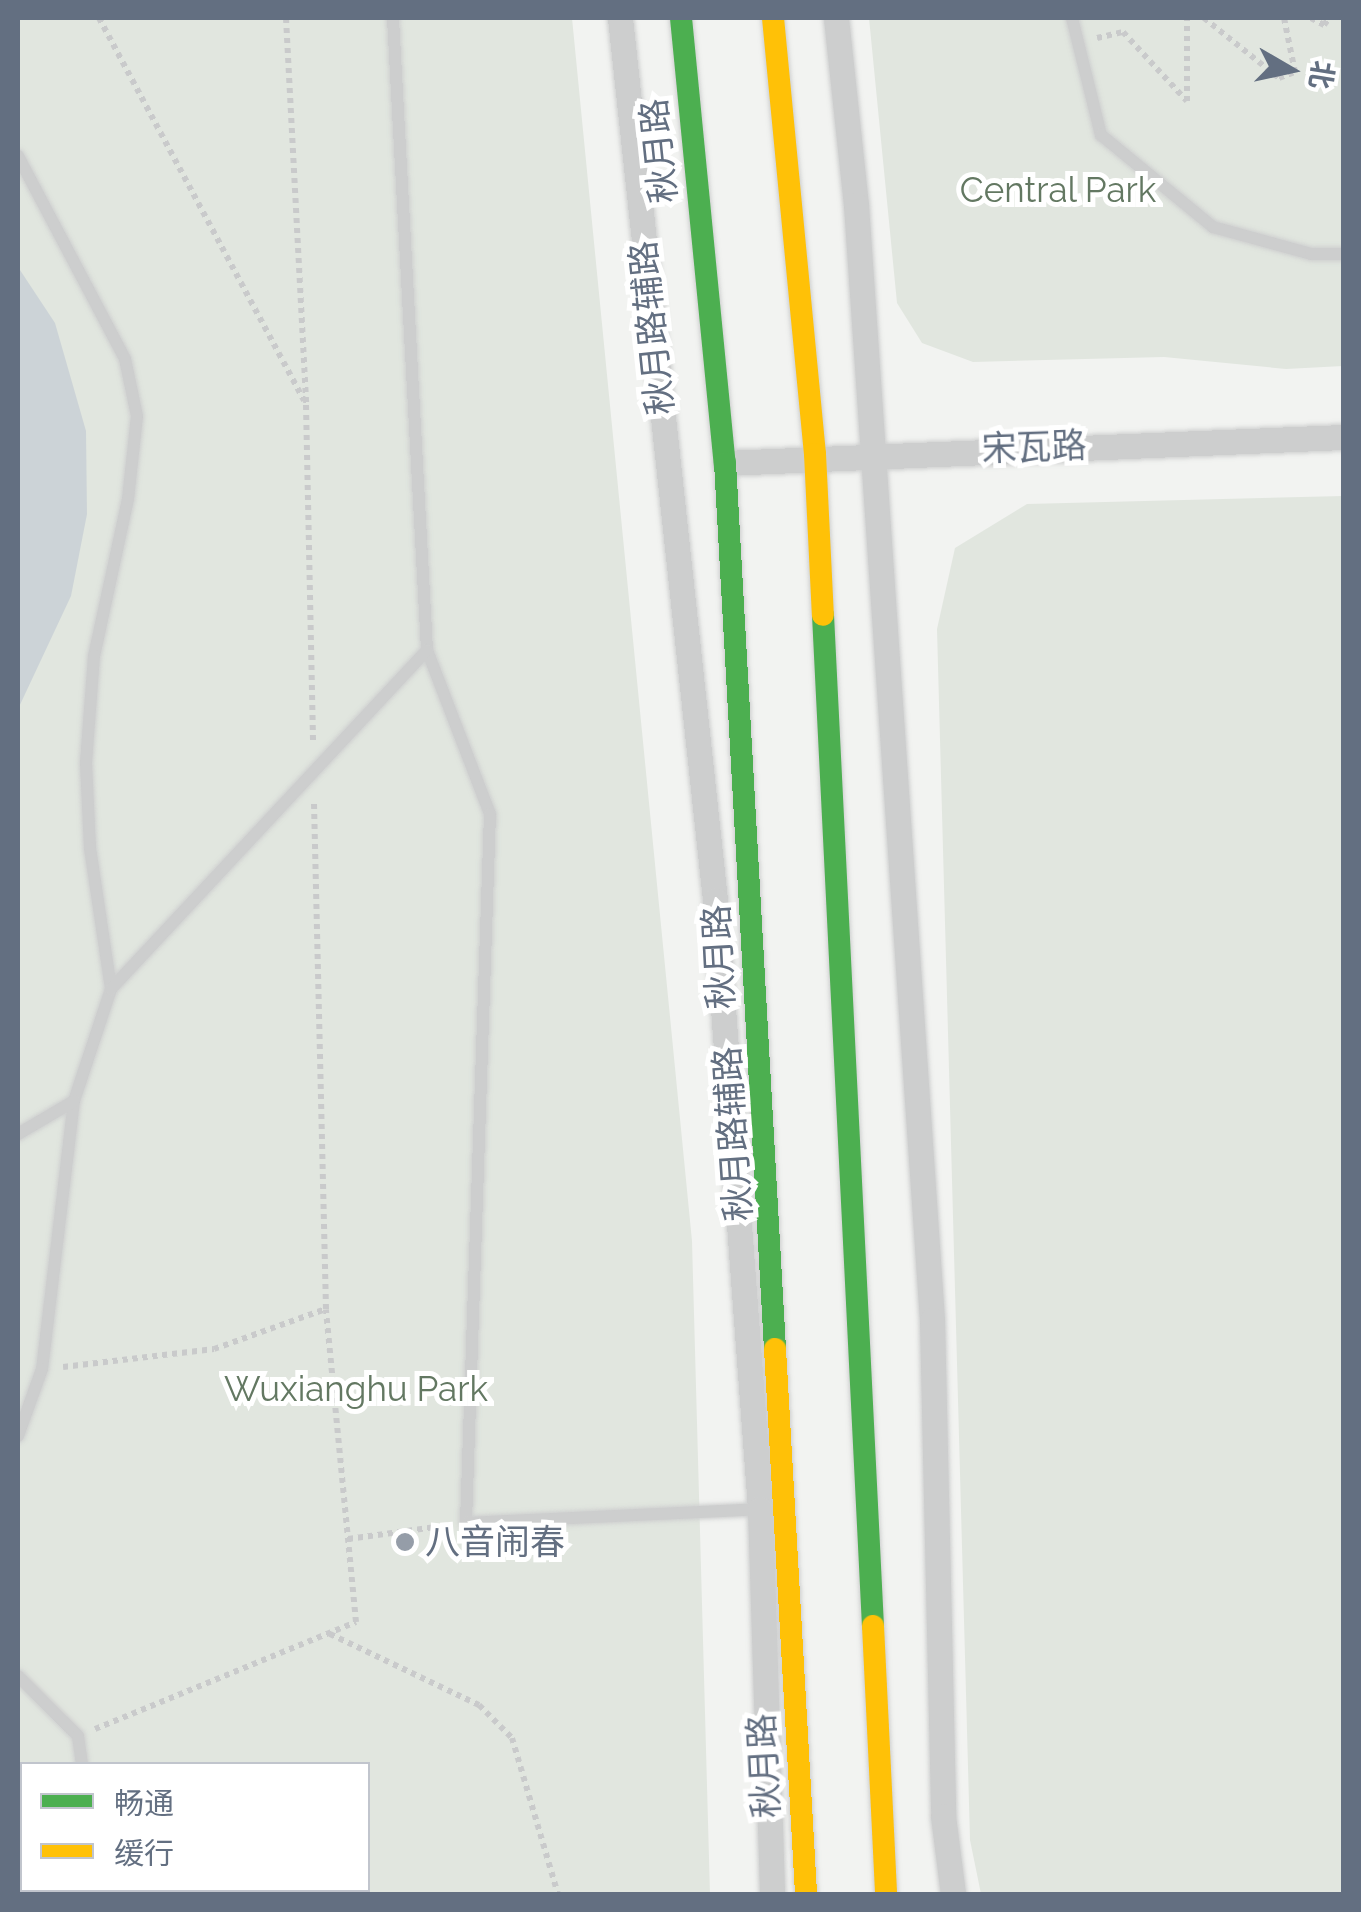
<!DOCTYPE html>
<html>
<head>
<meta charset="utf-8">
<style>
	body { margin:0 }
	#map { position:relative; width:1361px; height:1912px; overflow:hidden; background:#f2f3f1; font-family:Raleway,"Noto Sans SC",sans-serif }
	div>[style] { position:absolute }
	.green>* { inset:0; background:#e1e6df }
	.water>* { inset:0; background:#ccd3d7 }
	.path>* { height:6px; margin-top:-3px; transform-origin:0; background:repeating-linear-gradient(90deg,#c9cacb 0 5px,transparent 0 10px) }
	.roads { filter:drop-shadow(0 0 2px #cfd0d0) drop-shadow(0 0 2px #cfd0d0) }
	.lane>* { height:12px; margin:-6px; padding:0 6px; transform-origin:6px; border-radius:6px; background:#cdcece }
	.street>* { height:25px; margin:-12.5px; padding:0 12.5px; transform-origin:12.5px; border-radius:12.5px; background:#cdcece }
	.fast>* { height:22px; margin:-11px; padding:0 11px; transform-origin:11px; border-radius:11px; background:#4caf50 }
	.slow>* { height:22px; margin:-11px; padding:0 11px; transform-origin:11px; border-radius:11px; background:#ffc107 }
	.dots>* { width:28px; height:28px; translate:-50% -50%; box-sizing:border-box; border:5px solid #fff; border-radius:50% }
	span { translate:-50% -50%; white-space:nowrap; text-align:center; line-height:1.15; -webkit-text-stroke:10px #fff; paint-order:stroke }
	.street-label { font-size:35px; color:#636f81 }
	.park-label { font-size:35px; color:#637862 }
	.poi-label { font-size:35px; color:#636f81 }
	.left { translate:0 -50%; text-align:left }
	.frame { position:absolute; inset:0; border:20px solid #636f81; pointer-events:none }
	.legend { position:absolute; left:20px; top:1762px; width:350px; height:130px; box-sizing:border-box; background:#fff; border:2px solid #c1c5cd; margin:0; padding:12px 18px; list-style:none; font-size:30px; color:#636f81 }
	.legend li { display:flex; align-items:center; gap:20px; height:50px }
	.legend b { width:50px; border:2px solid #c1c5cd }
	.north { position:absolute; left:1241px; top:20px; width:100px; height:100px; -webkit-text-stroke:8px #fff; paint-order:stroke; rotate:99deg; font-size:28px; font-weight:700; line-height:40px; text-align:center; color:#636f81 }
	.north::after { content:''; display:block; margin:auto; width:35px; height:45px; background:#636f81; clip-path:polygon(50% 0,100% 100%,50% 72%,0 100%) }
</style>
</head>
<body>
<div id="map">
	<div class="green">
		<i style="clip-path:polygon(evenodd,18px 18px,572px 18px,692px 1241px,710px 1894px,18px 1894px,18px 18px,22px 1764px,368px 1764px,368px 1890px,22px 1890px,22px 1764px)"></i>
		<i style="clip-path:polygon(869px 18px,1343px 18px,1343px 366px,1286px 369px,1164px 357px,973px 362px,922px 343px,897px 303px)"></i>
		<i style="clip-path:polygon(1343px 496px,1343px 1894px,981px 1894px,970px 1840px,937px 629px,955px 548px,1027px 504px)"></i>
	</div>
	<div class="water">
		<i style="clip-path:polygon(18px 267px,55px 323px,86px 431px,87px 514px,71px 596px,18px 709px)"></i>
	</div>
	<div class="path">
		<i style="left:99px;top:18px;width:434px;rotate:61.8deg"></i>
		<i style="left:286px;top:18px;width:388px;rotate:87deg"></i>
		<i style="left:306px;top:405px;width:336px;rotate:88.8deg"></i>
		<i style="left:1204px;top:18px;width:96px;rotate:38.7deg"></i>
		<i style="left:1279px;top:78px;width:17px;rotate:-21deg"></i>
		<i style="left:1295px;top:72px;width:55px;rotate:-101.5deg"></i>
		<i style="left:1311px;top:18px;width:15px;rotate:28deg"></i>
		<i style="left:1324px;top:25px;width:9px;rotate:-54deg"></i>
		<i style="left:1097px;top:38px;width:27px;rotate:-13deg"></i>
		<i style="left:1123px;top:32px;width:94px;rotate:47.2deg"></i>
		<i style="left:1187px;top:101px;width:83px;rotate:-90deg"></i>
		<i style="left:63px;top:1367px;width:152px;rotate:-6.8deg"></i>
		<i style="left:214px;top:1349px;width:119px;rotate:-19.7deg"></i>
		<i style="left:348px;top:1539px;width:103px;rotate:-7.8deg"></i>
		<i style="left:330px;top:1634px;width:165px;rotate:25.5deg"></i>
		<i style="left:479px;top:1705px;width:47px;rotate:45deg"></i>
		<i style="left:512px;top:1738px;width:163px;rotate:73.6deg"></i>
		<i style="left:95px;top:1729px;width:282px;rotate:-22.3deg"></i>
		<i style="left:356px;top:1622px;width:314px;rotate:-95.5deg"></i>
		<i style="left:326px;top:1309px;width:506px;rotate:-91.36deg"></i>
	</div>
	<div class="roads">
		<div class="lane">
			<i style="left:393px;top:18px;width:633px;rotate:86.92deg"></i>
			<i style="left:427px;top:650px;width:176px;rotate:69deg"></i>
			<i style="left:490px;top:814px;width:709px;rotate:91.94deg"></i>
			<i style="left:466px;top:1523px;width:298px;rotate:-2.7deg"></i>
			<i style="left:1072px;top:18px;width:121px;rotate:76.1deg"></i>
			<i style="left:1101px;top:135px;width:145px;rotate:39.4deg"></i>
			<i style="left:1213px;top:227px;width:102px;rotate:15.4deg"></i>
			<i style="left:1311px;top:254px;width:33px"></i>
			<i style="left:18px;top:156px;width:229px;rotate:62.2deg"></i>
			<i style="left:125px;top:359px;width:58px;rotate:78.1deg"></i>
			<i style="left:137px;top:416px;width:83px;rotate:96.2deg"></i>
			<i style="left:128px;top:499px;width:161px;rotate:102.2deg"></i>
			<i style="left:94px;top:656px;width:107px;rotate:94.3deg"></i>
			<i style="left:86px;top:763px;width:85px;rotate:87.3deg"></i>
			<i style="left:90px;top:848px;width:143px;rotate:81.5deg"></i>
			<i style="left:111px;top:989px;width:118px;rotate:108.3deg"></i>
			<i style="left:74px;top:1101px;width:270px;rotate:96.8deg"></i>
			<i style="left:42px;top:1369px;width:71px;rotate:109.7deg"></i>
			<i style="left:111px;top:989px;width:463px;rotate:-47deg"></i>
			<i style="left:18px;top:1134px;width:65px;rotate:-30.5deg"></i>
			<i style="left:18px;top:1676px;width:85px;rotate:45deg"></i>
			<i style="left:78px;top:1736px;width:28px;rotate:82deg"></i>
			<i style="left:102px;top:1890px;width:4px;rotate:90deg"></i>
		</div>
		<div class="street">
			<i style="left:620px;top:18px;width:887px;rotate:83.85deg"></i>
			<i style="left:715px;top:900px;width:611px;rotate:85.77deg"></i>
			<i style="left:760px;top:1509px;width:385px;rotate:88.2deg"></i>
			<i style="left:836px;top:18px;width:188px;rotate:83.9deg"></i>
			<i style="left:856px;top:205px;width:1118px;rotate:86.1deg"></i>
			<i style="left:932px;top:1320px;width:496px;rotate:88.7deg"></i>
			<i style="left:943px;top:1816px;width:79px;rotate:82.7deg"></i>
			<i style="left:725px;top:463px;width:620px;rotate:-2.41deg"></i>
		</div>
		<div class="fast">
			<i style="left:681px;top:18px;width:447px;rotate:84.4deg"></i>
			<i style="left:725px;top:463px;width:887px;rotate:86.77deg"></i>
			<i style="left:823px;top:615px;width:1012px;rotate:87.17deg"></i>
		</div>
		<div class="slow">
			<i style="left:773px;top:18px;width:438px;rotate:84.5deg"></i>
			<i style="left:815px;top:454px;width:161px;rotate:87.2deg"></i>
			<i style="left:775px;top:1349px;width:546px;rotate:86.74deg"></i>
			<i style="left:873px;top:1626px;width:268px;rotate:87.2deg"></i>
		</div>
	</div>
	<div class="dots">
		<i style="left:405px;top:1542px;background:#959da8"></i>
	</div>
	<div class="street-label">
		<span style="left:659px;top:151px;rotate:-96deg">秋月路</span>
		<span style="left:652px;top:328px;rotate:-96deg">秋月路辅路</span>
		<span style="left:1034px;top:447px;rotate:-2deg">宋瓦路</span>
		<span style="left:719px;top:957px;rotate:-93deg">秋月路</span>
		<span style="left:733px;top:1134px;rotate:-94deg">秋月路辅路</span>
		<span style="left:764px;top:1766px;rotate:-93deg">秋月路</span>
	</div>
	<div class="park-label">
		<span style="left:1058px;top:190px">Central Park</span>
		<span style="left:356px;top:1389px">Wuxianghu Park</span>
	</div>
	<div class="poi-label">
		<span class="left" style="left:425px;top:1542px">八音闹春</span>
	</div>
	<div class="frame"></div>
	<ul class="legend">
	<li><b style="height:12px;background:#4caf50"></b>畅通</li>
	<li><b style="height:12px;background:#ffc107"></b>缓行</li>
	</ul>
	<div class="north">北</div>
</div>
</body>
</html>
